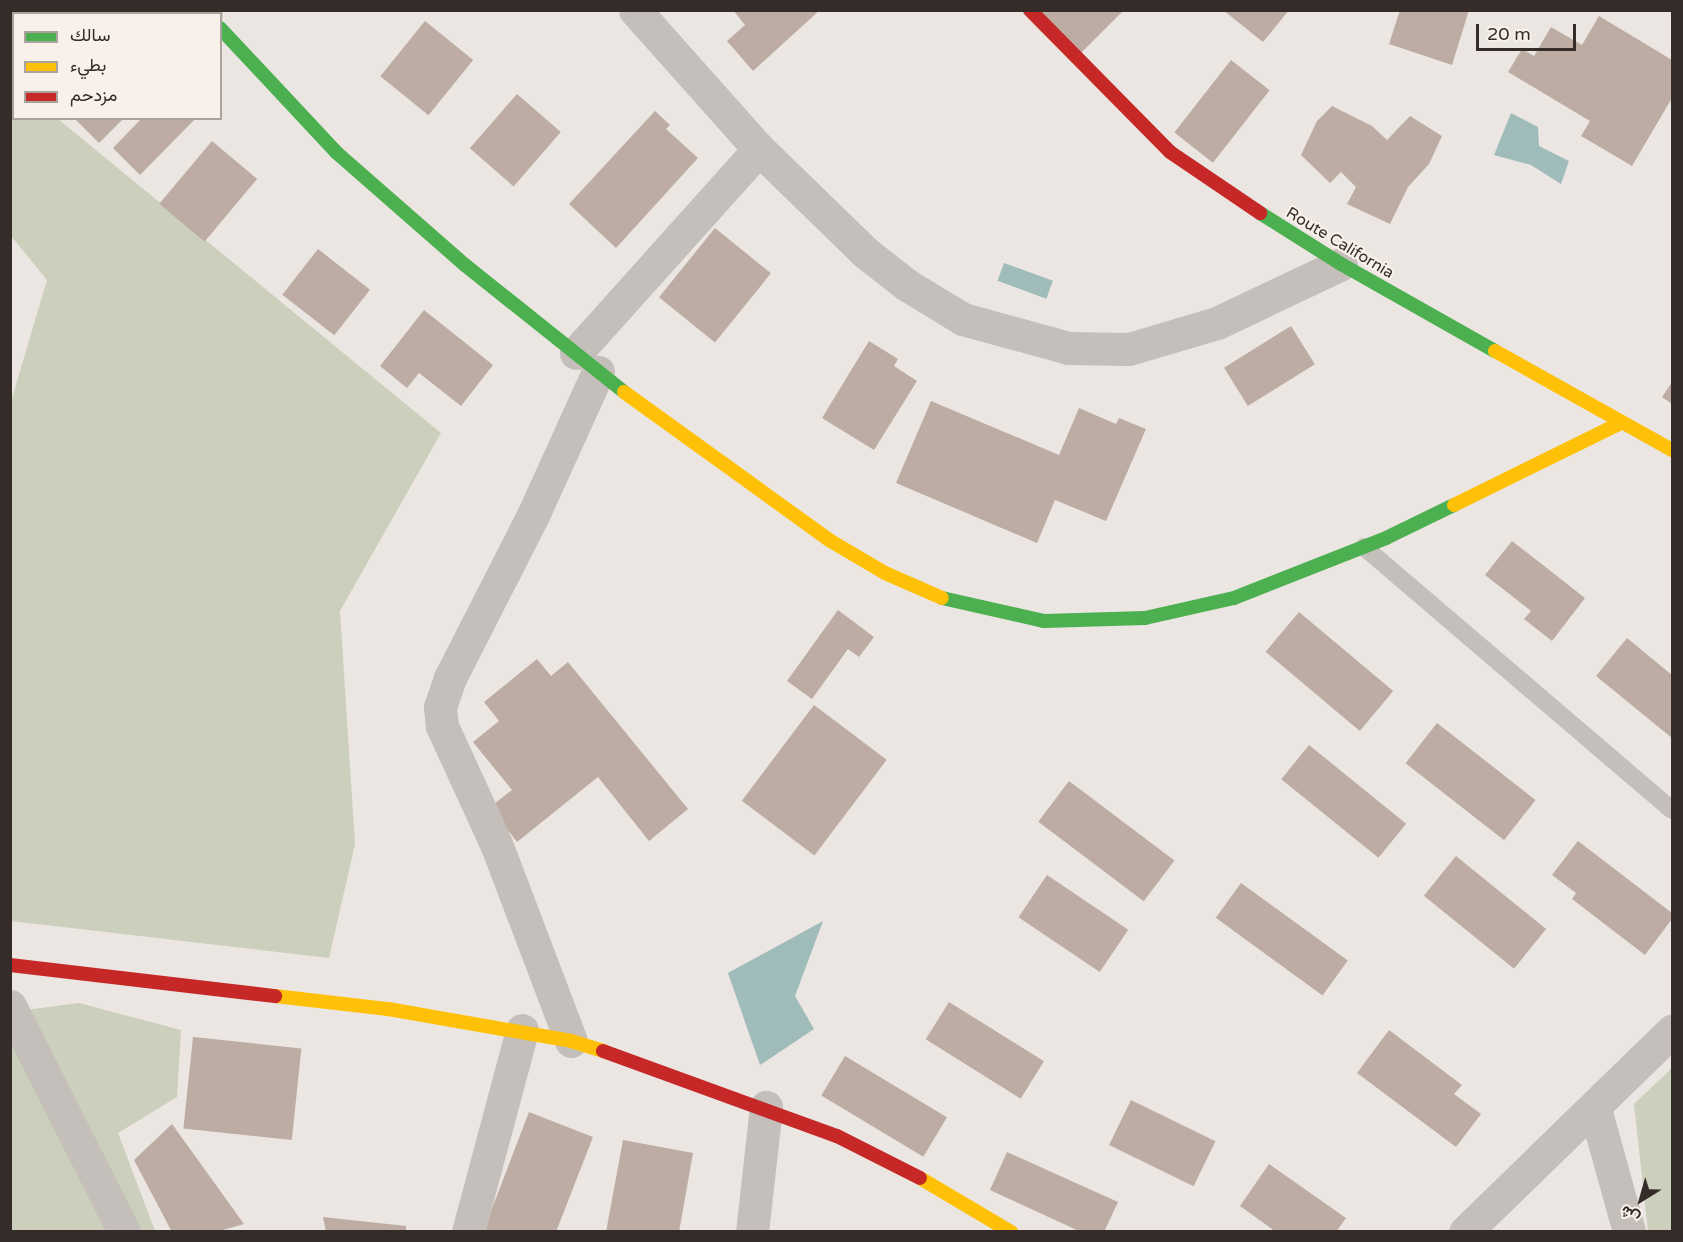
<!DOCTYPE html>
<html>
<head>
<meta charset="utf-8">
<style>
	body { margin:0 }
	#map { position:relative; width:1683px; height:1242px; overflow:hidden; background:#ebe6e1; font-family:"Varela Round",Vazirmatn,sans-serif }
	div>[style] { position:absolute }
	.green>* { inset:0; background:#cccfbc }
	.water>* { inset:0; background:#9fbbba; transform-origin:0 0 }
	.building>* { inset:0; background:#bdaca4; transform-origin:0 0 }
	.lane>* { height:18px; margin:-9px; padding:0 9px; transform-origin:9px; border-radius:9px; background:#c4bfba }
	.street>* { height:33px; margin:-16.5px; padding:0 16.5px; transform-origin:16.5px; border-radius:16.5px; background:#c4bfba }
	.fast>* { height:14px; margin:-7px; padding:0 7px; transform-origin:7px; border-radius:7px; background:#4caf50 }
	.slow>* { height:14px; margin:-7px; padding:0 7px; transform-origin:7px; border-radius:7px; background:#ffc107 }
	.jam>* { height:14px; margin:-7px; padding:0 7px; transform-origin:7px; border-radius:7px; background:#c62828 }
	span { translate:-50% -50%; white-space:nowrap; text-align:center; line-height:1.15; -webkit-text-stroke:4.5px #f8f1e9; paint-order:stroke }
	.street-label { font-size:16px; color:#352c29 }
	.frame { position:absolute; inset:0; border:12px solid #352c29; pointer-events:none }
	.legend { position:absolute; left:12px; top:12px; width:210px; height:108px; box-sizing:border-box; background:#f8f1e9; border:2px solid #aaa29c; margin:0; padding:8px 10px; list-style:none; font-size:18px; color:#352c29 }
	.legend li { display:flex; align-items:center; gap:12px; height:30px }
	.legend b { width:30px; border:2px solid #aaa29c }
	.north { position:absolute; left:1611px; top:1170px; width:60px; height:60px; -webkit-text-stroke:4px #f8f1e9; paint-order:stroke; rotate:217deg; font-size:16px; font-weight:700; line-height:24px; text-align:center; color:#352c29 }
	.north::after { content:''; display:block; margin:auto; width:21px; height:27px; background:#352c29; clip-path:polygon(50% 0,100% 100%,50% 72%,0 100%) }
	.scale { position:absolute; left:1476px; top:24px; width:100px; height:27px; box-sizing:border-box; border:3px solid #352c29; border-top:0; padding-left:8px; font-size:18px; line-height:21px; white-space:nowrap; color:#352c29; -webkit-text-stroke:4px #f8f1e9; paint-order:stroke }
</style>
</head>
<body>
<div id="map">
	<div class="green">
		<i style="clip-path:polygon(11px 11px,103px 11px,14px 14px,14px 118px,58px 119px,441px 433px,340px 611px,355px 844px,329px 958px,11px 921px,10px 405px,47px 280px,11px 236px)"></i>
		<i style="clip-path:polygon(79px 1003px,181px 1030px,177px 1097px,118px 1133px,155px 1231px,11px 1231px,10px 1012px)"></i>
		<i style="clip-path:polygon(1672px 1068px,1672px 1231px,1648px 1231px,1634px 1104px)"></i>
	</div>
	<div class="water">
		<i style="clip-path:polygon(1511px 113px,1538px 127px,1539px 146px,1569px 161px,1561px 184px,1531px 165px,1494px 155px)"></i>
		<i style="left:1004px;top:263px;width:52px;height:19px;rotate:20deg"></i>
		<i style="clip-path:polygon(823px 921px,795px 996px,814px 1029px,760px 1065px,728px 973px)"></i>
	</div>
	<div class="building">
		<i style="clip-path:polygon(733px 10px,820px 10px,753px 71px,727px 41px,745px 25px)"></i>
		<i style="clip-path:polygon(1039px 10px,1124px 10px,1081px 53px)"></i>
		<i style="clip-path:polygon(1223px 10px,1289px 10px,1263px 42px)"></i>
		<i style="clip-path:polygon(1400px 10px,1469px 10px,1452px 65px,1389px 44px)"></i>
		<i style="clip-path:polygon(1599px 16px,1672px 60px,1672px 98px,1632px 166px,1581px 136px,1590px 121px,1508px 72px,1522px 49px,1534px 56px,1551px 27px,1582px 45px)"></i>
		<i style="left:425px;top:21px;width:62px;height:71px;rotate:39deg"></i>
		<i style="left:1231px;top:60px;width:49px;height:92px;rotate:38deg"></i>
		<i style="left:517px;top:94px;width:58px;height:72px;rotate:41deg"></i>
		<i style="clip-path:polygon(1332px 106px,1372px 126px,1387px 140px,1410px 116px,1442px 136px,1429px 164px,1408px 187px,1390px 224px,1347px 204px,1356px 187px,1341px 172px,1330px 183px,1301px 155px,1317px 121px)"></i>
		<i style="clip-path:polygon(655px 111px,670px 125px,666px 129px,698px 158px,616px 248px,569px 204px)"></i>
		<i style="clip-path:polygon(74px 118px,124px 118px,99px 143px)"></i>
		<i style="clip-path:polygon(142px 118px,196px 118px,140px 175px,113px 148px)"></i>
		<i style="left:212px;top:141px;width:59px;height:82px;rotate:40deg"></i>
		<i style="left:715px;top:228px;width:72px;height:89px;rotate:39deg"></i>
		<i style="left:318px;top:249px;width:66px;height:58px;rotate:38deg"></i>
		<i style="clip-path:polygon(424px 310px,493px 365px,461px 406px,419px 373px,407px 388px,380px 366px)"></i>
		<i style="left:1291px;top:326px;width:45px;height:79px;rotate:58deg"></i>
		<i style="clip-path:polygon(869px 341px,898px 359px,894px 366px,917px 381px,874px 450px,822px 418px)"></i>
		<i style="clip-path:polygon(1672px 382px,1672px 404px,1662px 397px)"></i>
		<i style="clip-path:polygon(931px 401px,1059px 455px,1079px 408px,1116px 424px,1119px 418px,1146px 429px,1106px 521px,1055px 500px,1037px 543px,896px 483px)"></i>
		<i style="clip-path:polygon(1512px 541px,1585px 598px,1552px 641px,1524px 619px,1531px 611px,1485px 575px)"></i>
		<i style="clip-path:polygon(838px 610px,874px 637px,859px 657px,848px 649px,812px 699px,787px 681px)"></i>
		<i style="left:1299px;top:612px;width:123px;height:52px;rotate:40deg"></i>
		<i style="clip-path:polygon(1627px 638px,1672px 675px,1672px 738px,1596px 676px)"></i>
		<i style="clip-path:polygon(537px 659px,551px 676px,568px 662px,688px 809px,649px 841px,598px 777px,517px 842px,490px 807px,512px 790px,473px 742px,499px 721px,484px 702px)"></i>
		<i style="left:814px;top:705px;width:91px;height:120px;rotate:37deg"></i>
		<i style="left:1437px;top:723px;width:125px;height:51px;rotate:38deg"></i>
		<i style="left:1309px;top:745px;width:125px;height:44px;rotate:39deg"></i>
		<i style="left:1069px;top:781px;width:132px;height:51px;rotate:37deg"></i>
		<i style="clip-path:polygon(1578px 841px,1672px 913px,1672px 919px,1645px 955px,1572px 899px,1576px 893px,1552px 875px)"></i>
		<i style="left:1456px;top:856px;width:116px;height:51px;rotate:39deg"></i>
		<i style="left:1047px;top:875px;width:98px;height:51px;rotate:34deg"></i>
		<i style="left:1241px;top:883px;width:132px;height:43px;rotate:36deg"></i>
		<i style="left:949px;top:1002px;width:112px;height:44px;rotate:32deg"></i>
		<i style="clip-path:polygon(1389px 1030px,1462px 1085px,1454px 1094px,1481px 1114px,1456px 1147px,1357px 1073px)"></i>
		<i style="left:193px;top:1037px;width:109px;height:92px;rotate:6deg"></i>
		<i style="left:845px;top:1056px;width:119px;height:46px;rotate:31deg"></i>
		<i style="left:1131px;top:1100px;width:94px;height:50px;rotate:26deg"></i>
		<i style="clip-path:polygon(529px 1112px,593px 1137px,556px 1232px,483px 1232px)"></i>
		<i style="clip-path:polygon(172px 1124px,244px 1224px,216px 1232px,172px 1232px,134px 1160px)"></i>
		<i style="clip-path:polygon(623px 1140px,693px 1153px,679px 1232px,606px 1232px)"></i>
		<i style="clip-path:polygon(1007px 1152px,1118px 1202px,1104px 1232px,1081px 1232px,990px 1190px)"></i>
		<i style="clip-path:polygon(1269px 1164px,1346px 1218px,1336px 1232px,1276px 1232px,1240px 1206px)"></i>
		<i style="clip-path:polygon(323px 1217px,406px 1226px,406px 1232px,326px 1232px)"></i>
	</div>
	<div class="lane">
		<i style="left:1364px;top:547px;width:405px;rotate:40.5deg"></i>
	</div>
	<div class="street">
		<i style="left:204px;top:10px;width:4px;rotate:63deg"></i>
		<i style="left:635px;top:10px;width:186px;rotate:48.3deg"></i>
		<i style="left:759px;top:149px;width:149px;rotate:44.2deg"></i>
		<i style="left:866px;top:253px;width:52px;rotate:38deg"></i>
		<i style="left:907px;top:285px;width:66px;rotate:31.3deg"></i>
		<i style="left:963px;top:319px;width:109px;rotate:15.4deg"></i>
		<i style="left:1068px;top:348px;width:61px;rotate:0.9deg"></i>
		<i style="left:1129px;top:349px;width:92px;rotate:-16.5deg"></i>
		<i style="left:1217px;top:323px;width:137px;rotate:-25.4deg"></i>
		<i style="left:576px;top:353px;width:274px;rotate:-48.1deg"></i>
		<i style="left:10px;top:1006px;width:253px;rotate:63.2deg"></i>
		<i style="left:571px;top:1041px;width:211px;rotate:-110.8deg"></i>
		<i style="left:496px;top:844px;width:130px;rotate:-114.6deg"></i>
		<i style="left:442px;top:726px;width:19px;rotate:-96deg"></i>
		<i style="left:440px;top:707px;width:31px;rotate:-71deg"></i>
		<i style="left:450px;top:678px;width:185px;rotate:-63deg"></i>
		<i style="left:534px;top:513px;width:155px;rotate:-65.6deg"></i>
		<i style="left:1595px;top:1109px;width:128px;rotate:74.5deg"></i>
		<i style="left:468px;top:1232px;width:209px;rotate:-75deg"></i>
		<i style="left:752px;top:1232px;width:126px;rotate:-83.6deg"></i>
		<i style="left:1465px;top:1232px;width:289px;rotate:-44.2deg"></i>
	</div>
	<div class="fast">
		<i style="left:220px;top:28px;width:171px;rotate:46.9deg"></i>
		<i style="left:337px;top:153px;width:170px;rotate:41.2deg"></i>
		<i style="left:465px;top:265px;width:203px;rotate:38.6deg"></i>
		<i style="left:1260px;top:213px;width:96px;rotate:32.2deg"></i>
		<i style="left:1341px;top:264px;width:177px;rotate:29.5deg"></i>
		<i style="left:942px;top:598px;width:105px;rotate:12.7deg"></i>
		<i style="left:1044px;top:621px;width:101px;rotate:-1.7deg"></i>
		<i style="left:1145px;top:618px;width:91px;rotate:-12.7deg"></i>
		<i style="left:1234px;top:598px;width:163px;rotate:-21.5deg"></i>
		<i style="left:1386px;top:538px;width:76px;rotate:-25.9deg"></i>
	</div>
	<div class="slow">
		<i style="left:1495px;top:351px;width:203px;rotate:29.2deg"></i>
		<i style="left:624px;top:392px;width:253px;rotate:35.8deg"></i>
		<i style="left:829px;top:540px;width:65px;rotate:30.5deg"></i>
		<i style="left:885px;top:573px;width:62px;rotate:23.7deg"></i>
		<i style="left:1454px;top:505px;width:186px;rotate:-26.2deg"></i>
		<i style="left:275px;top:996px;width:114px;rotate:6.6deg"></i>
		<i style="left:388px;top:1009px;width:186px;rotate:9.9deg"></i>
		<i style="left:571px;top:1041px;width:34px;rotate:17deg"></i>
		<i style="left:920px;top:1178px;width:106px;rotate:30.7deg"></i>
	</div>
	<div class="jam">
		<i style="left:1030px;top:10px;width:199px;rotate:45.4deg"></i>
		<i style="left:1170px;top:152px;width:109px;rotate:34.1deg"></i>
		<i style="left:10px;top:965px;width:267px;rotate:6.7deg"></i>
		<i style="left:603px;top:1051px;width:249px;rotate:20deg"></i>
		<i style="left:837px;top:1136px;width:93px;rotate:26.8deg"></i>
	</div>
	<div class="street-label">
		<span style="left:1340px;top:243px;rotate:31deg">Route California</span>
	</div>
	<div class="frame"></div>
	<ul class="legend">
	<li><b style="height:8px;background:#4caf50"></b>سالك</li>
	<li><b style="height:8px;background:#ffc107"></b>بطيء</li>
	<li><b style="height:8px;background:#c62828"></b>مزدحم</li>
	</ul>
	<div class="north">ش</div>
	<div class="scale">20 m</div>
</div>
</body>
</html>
